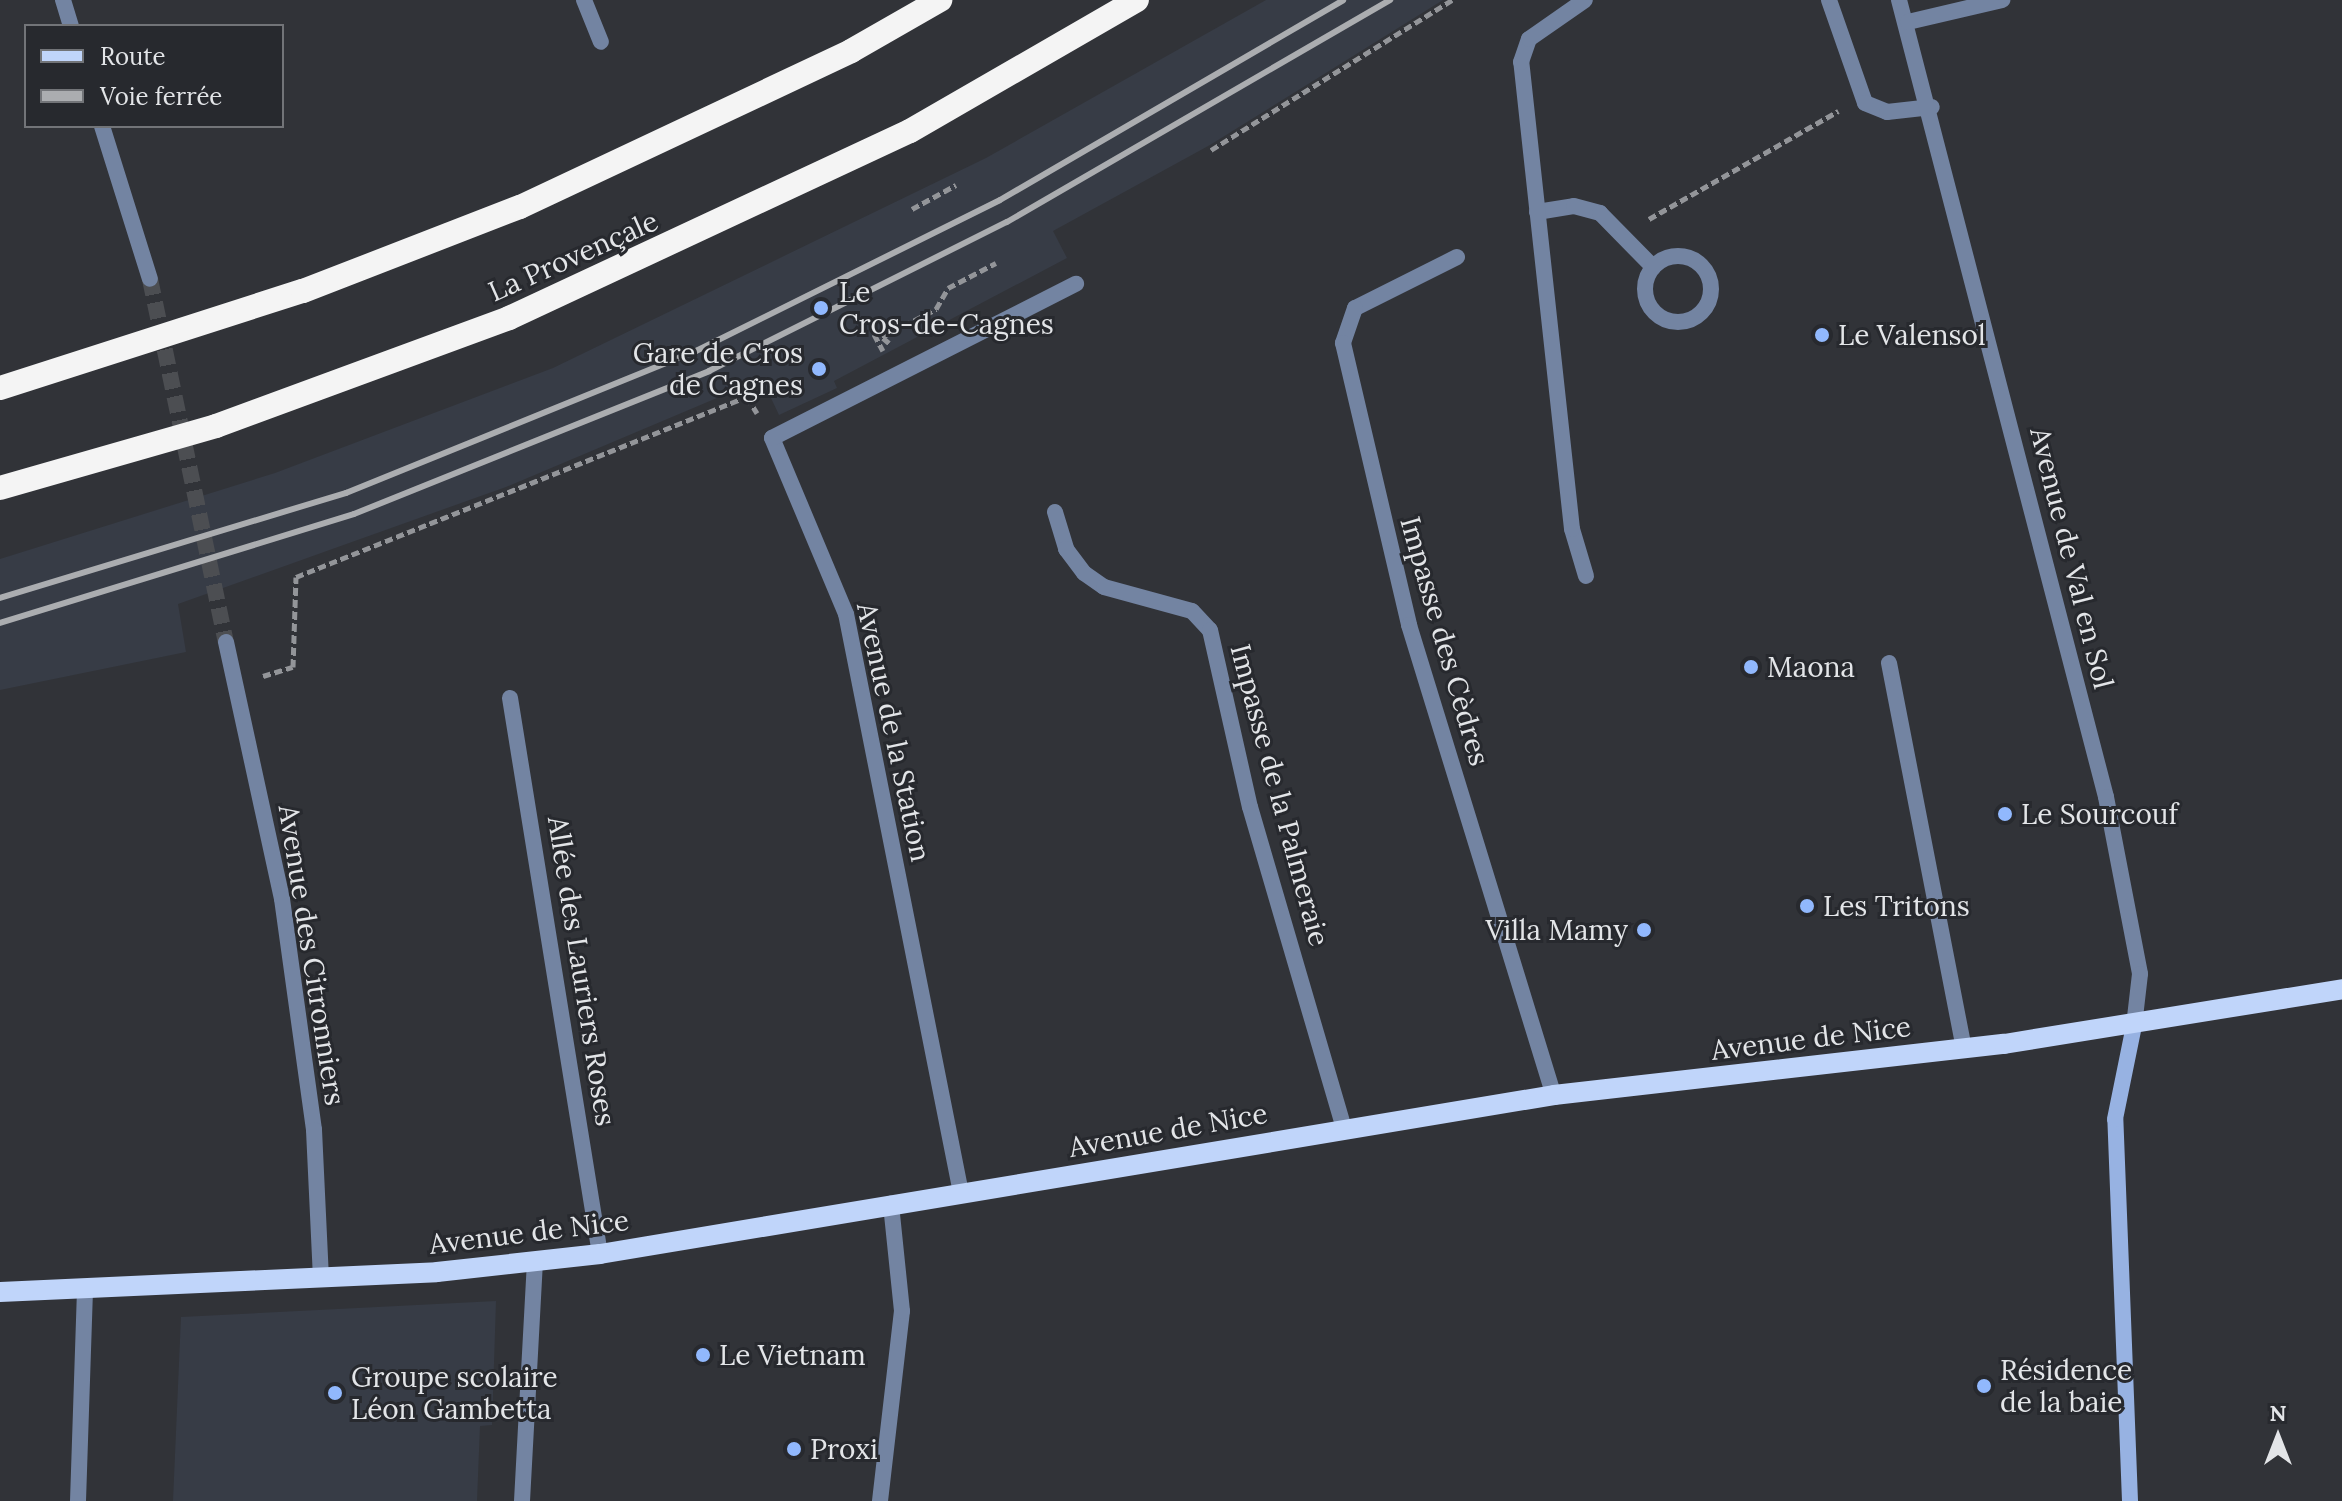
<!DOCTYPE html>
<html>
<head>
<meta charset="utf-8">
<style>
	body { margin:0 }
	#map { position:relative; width:2342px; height:1501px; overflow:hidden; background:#313338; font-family:Lora,serif }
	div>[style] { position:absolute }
	.built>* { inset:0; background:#373c46 }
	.street-tunnel>* { height:16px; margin-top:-8px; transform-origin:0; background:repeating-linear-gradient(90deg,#4c4e52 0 16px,transparent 0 24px) }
	.path>* { height:5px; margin-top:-2.5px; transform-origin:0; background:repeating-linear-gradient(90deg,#939599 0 8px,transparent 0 12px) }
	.lane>* { height:16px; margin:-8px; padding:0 8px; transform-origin:8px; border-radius:8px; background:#7384a2 }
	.lane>.ring { margin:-8px; padding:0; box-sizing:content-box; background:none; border:16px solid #7384a2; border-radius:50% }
	.street>* { height:16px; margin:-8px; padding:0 8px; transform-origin:8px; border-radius:8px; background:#7384a2 }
	.secondary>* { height:16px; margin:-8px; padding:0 8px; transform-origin:8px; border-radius:8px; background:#97b2e2 }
	.primary>* { height:20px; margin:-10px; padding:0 10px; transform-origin:10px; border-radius:10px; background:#c0d5fa }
	.highway>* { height:24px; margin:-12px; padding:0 12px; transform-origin:12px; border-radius:12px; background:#f4f4f4 }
	.rail>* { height:6px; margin:-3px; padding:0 3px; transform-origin:3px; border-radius:3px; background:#abadb0 }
	.dots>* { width:22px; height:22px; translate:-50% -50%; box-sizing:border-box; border:4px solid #27292e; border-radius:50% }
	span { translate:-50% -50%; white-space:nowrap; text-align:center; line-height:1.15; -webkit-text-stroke:6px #27292e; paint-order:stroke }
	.street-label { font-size:28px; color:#e3e5e8 }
	.poi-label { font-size:28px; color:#e3e5e8 }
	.left { translate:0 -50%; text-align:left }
	.right { translate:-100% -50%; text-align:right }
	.legend { position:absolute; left:24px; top:24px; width:260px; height:104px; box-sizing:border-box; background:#27292e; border:2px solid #727478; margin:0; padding:10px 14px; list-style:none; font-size:24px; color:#e3e5e8 }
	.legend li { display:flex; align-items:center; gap:16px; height:40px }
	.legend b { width:40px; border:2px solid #727478 }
	.north { position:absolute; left:2238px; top:1397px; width:80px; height:80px; -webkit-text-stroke:6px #27292e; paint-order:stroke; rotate:0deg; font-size:22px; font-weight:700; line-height:32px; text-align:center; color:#e3e5e8 }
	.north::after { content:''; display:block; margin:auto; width:28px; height:36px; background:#e3e5e8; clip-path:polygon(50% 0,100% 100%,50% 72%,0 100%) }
</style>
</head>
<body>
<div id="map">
	<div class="built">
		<i style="clip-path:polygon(1266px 0,1443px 0,1210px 145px,1053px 231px,1067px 258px,834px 381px,837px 388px,779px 415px,762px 379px,506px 487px,178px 604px,186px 652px,0 690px,0 559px,275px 473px,553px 368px,986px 158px)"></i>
		<i style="clip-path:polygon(496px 1301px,492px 1425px,480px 1426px,477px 1501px,173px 1501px,181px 1317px)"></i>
	</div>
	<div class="street-tunnel">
		<i style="left:150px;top:279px;width:371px;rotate:78.2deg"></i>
	</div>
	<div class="path">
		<i style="left:1211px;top:150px;width:284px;rotate:-31.9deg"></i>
		<i style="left:912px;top:209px;width:50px;rotate:-28.6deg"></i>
		<i style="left:1649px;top:219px;width:218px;rotate:-29.7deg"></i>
		<i style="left:874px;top:334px;width:19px;rotate:62deg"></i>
		<i style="left:889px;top:343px;width:9px;rotate:-139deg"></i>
		<i style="left:882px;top:337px;width:61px;rotate:-27.4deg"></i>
		<i style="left:936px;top:309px;width:24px;rotate:-60deg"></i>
		<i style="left:948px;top:288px;width:54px;rotate:-27.5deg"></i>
		<i style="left:263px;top:676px;width:31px;rotate:-17deg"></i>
		<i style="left:293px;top:667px;width:90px;rotate:-88.1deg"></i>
		<i style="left:296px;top:577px;width:486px;rotate:-21.8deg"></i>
		<i style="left:747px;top:397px;width:19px;rotate:58deg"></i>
	</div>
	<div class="lane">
		<i style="left:1537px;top:212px;width:37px;rotate:-9deg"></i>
		<i style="left:1574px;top:206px;width:27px;rotate:15deg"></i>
		<i style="left:1600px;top:213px;width:76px;rotate:45.5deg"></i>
		<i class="ring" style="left:1645px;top:256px;width:50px;height:50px"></i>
		<i style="left:1572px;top:529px;width:49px;rotate:73.4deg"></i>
		<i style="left:1889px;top:663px;width:393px;rotate:79deg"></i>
	</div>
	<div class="street">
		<i style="left:63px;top:0;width:27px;rotate:73deg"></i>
		<i style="left:584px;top:0;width:45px;rotate:68deg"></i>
		<i style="left:1829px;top:0;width:109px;rotate:70.7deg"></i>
		<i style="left:1865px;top:103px;width:24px;rotate:22deg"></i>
		<i style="left:1887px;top:112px;width:45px;rotate:-6.3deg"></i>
		<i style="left:1899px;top:0;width:823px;rotate:75.44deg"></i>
		<i style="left:2106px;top:797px;width:180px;rotate:79.1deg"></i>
		<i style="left:2140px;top:974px;width:52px;rotate:96.6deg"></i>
		<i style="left:1908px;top:22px;width:97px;rotate:-13.2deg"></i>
		<i style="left:102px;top:126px;width:160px;rotate:72.6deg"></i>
		<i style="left:1457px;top:257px;width:114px;rotate:153.4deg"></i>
		<i style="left:1355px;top:308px;width:37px;rotate:109deg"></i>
		<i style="left:1343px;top:343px;width:290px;rotate:76.8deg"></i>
		<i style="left:1409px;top:625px;width:492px;rotate:72.9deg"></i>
		<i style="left:1055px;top:512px;width:39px;rotate:73deg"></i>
		<i style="left:1066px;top:549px;width:30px;rotate:53deg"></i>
		<i style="left:1084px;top:573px;width:24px;rotate:35deg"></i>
		<i style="left:1104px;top:587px;width:91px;rotate:15.3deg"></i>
		<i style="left:1192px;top:611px;width:26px;rotate:47deg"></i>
		<i style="left:1210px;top:630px;width:181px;rotate:77.3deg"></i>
		<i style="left:1250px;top:807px;width:335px;rotate:73.7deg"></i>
		<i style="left:1572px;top:529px;width:470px;rotate:-96.2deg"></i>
		<i style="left:1521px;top:62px;width:24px;rotate:-71deg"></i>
		<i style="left:1529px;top:39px;width:68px;rotate:-34.9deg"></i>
		<i style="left:226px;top:642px;width:263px;rotate:77.7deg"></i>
		<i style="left:282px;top:899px;width:233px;rotate:82.1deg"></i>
		<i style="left:314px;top:1130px;width:149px;rotate:87.3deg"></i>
		<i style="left:510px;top:698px;width:563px;rotate:80.81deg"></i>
		<i style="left:961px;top:1193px;width:590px;rotate:-101.23deg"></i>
		<i style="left:846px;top:614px;width:191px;rotate:-112.8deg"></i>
		<i style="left:772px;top:438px;width:341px;rotate:-26.9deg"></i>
		<i style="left:78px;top:1501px;width:212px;rotate:-88.1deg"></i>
		<i style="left:522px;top:1501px;width:240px;rotate:-86.9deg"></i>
		<i style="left:880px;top:1501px;width:191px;rotate:-83.4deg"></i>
		<i style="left:902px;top:1311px;width:108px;rotate:-95.9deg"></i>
	</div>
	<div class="secondary">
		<i style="left:2130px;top:1501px;width:382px;rotate:-92.2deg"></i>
		<i style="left:2115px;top:1119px;width:95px;rotate:-78.5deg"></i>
	</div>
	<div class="primary">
		<i style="left:0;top:1292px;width:437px;rotate:-2.6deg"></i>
		<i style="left:437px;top:1272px;width:164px;rotate:-6.3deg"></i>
		<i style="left:600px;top:1254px;width:967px;rotate:-9.46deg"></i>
		<i style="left:1554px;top:1095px;width:453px;rotate:-6.5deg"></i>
		<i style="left:2004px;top:1044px;width:342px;rotate:-9.2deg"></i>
	</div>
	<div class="highway">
		<i style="left:0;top:388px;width:318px;rotate:-17.8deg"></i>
		<i style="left:303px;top:291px;width:233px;rotate:-21.2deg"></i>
		<i style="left:520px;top:207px;width:366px;rotate:-25.2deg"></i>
		<i style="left:851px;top:51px;width:103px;rotate:-29.8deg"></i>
		<i style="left:0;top:488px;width:225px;rotate:-16deg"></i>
		<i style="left:216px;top:426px;width:312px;rotate:-20.2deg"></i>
		<i style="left:509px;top:318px;width:442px;rotate:-25deg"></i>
		<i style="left:910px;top:131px;width:262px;rotate:-30deg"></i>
	</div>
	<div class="rail">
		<i style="left:0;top:598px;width:362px;rotate:-16.9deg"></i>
		<i style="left:346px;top:493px;width:378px;rotate:-22.1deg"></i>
		<i style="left:696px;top:351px;width:339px;rotate:-26.4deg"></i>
		<i style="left:1000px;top:200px;width:397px;rotate:-30.2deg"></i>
		<i style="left:0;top:623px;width:370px;rotate:-17.1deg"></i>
		<i style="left:354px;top:514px;width:383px;rotate:-21.9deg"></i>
		<i style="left:709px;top:371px;width:333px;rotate:-26.6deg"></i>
		<i style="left:1007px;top:222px;width:443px;rotate:-30.1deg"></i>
	</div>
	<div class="dots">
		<i style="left:821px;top:308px;background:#91b8fd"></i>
		<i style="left:1822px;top:335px;background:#91b8fd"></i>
		<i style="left:819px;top:369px;background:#91b8fd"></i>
		<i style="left:1751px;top:667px;background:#91b8fd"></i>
		<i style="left:2005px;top:814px;background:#91b8fd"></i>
		<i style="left:1807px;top:906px;background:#91b8fd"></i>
		<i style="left:1644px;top:930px;background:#91b8fd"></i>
		<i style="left:703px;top:1355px;background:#91b8fd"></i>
		<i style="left:1984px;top:1386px;background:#91b8fd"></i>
		<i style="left:335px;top:1393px;background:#91b8fd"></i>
		<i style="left:794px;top:1449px;background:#91b8fd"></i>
	</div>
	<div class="street-label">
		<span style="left:573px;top:256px;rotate:-24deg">La Provençale</span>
		<span style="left:2072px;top:558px;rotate:76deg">Avenue de Val en Sol</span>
		<span style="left:1445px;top:641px;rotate:74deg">Impasse des Cèdres</span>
		<span style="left:894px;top:732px;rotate:78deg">Avenue de la Station</span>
		<span style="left:1280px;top:795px;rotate:75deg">Impasse de la Palmeraie</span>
		<span style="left:312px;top:955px;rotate:81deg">Avenue des Citronniers</span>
		<span style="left:582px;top:971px;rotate:81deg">Allée des Lauriers Roses</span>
		<span style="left:1811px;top:1038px;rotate:-7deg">Avenue de Nice</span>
		<span style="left:1168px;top:1130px;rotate:-10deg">Avenue de Nice</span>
		<span style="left:529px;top:1232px;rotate:-7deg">Avenue de Nice</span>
	</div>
	<div class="poi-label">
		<span class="left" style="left:839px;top:308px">Le<br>Cros-de-Cagnes</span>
		<span class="left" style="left:1838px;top:335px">Le Valensol</span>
		<span class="right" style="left:803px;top:369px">Gare de Cros<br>de Cagnes</span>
		<span class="left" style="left:1767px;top:667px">Maona</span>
		<span class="left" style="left:2021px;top:814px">Le Sourcouf</span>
		<span class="left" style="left:1823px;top:906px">Les Tritons</span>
		<span class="right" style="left:1628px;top:930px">Villa Mamy</span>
		<span class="left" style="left:719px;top:1355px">Le Vietnam</span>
		<span class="left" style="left:2000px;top:1386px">Résidence<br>de la baie</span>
		<span class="left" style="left:351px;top:1393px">Groupe scolaire<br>Léon Gambetta</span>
		<span class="left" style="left:810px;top:1449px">Proxi</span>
	</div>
	<ul class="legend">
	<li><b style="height:10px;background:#c0d5fa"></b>Route</li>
	<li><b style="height:10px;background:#abadb0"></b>Voie ferrée</li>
	</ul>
	<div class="north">N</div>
</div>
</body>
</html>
